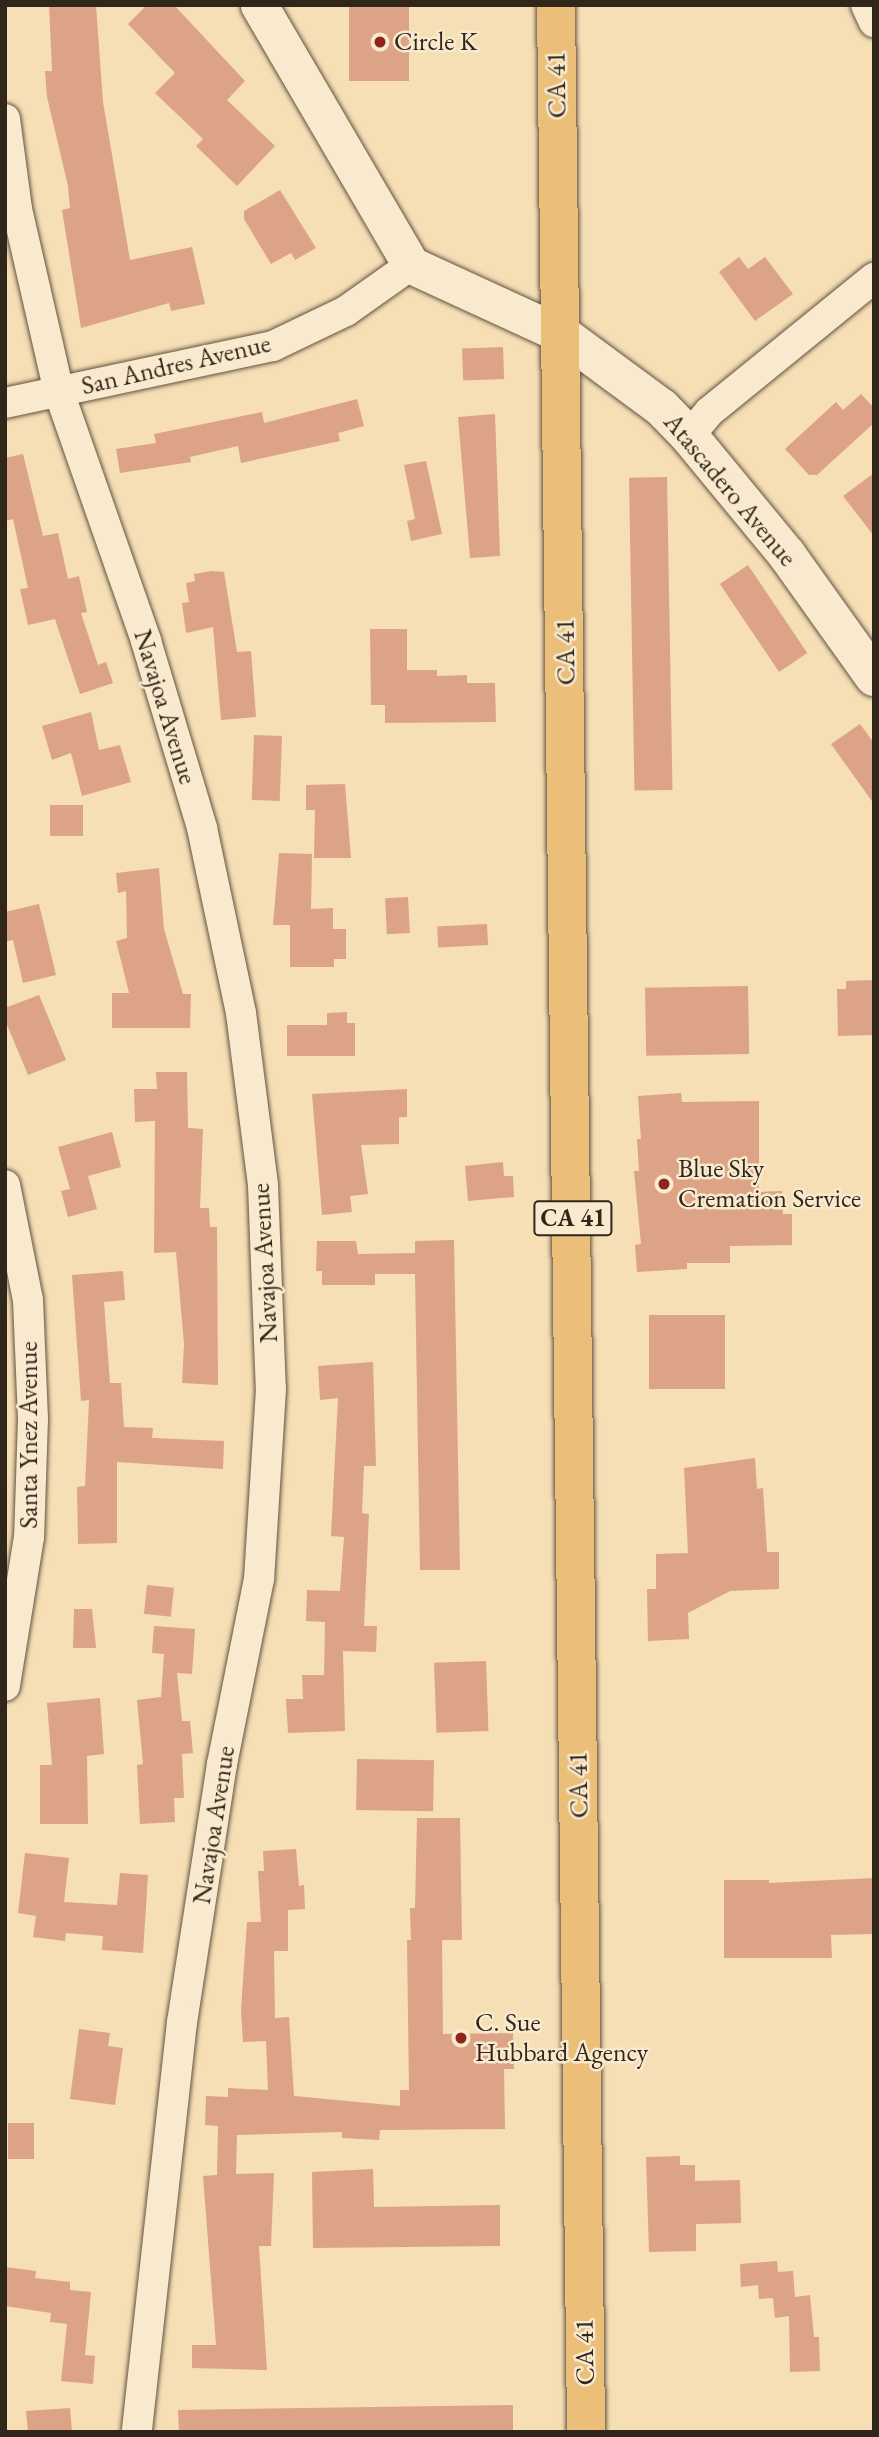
<!DOCTYPE html>
<html>
<head>
<meta charset="utf-8">
<style>
	body { margin:0 }
	#map { position:relative; width:879px; height:2437px; overflow:hidden; background:#f6deb5; font-family:"EB Garamond",serif }
	div>[style] { position:absolute }
	.building>* { inset:0; background:#dca386; transform-origin:0 0 }
	.roads { filter:drop-shadow(0 0 2px #625440) drop-shadow(0 0 2px #625440) }
	.minor>* { height:30px; margin:-15px; padding:0 15px; transform-origin:15px; border-radius:15px; background:#f9eacf }
	.tertiary>* { height:37px; margin:-18.5px; padding:0 18.5px; transform-origin:18.5px; border-radius:18.5px; background:#f9eacf }
	.secondary>* { height:38px; margin:-19px; padding:0 19px; transform-origin:19px; border-radius:19px; background:#f9eacf }
	.primary>* { height:38px; margin:-19px; padding:0 19px; transform-origin:19px; border-radius:19px; background:#ebbf7a }
	.dots>* { width:19px; height:19px; translate:-50% -50%; box-sizing:border-box; border:4px solid #f9eacf; border-radius:50% }
	span { translate:-50% -50%; white-space:nowrap; text-align:center; line-height:1.15; -webkit-text-stroke:5px #f9eacf; paint-order:stroke }
	.shield-label span { padding:2px 5px; background:#f9eacf; border:2px solid; border-radius:5px; -webkit-text-stroke-width:0 }
	.shield-label { font-size:24px; color:#302619; font-weight:700 }
	.poi-label { font-size:26px; color:#302619 }
	.left { translate:0 -50%; text-align:left }
	.street-label { font-size:26px; color:#302619 }
	.frame { position:absolute; inset:0; border:7px solid #302619; pointer-events:none }
</style>
</head>
<body>
<div id="map">
	<div class="building">
		<i style="clip-path:polygon(49px 5px,96px 5px,103px 102px,130px 260px,192px 247px,205px 304px,171px 311px,169px 303px,81px 328px,62px 210px,70px 208px,68px 186px,47px 97px,45px 71px,52px 71px)"></i>
		<i style="clip-path:polygon(147px 5px,174px 5px,245px 81px,227px 100px,275px 146px,237px 186px,196px 146px,203px 139px,155px 93px,175px 73px,128px 24px)"></i>
		<i style="left:349px;top:5px;width:60px;height:76px"></i>
		<i style="clip-path:polygon(280px 190px,316px 248px,295px 260px,291px 253px,271px 264px,244px 219px,244px 211px)"></i>
		<i style="clip-path:polygon(739px 257px,748px 269px,765px 257px,793px 294px,755px 321px,719px 272px)"></i>
		<i style="left:503px;top:347px;width:32px;height:41px;rotate:88deg"></i>
		<i style="clip-path:polygon(861px 394px,874px 408px,874px 423px,817px 475px,809px 475px,785px 449px,836px 402px,843px 410px)"></i>
		<i style="clip-path:polygon(357px 399px,364px 426px,338px 433px,340px 441px,241px 463px,238px 446px,190px 457px,191px 462px,120px 473px,116px 449px,156px 443px,154px 434px,262px 412px,264px 423px)"></i>
		<i style="clip-path:polygon(495px 414px,500px 556px,470px 558px,458px 417px)"></i>
		<i style="clip-path:polygon(23px 454px,43px 536px,58px 533px,68px 579px,79px 576px,87px 612px,81px 613px,98px 665px,106px 662px,113px 683px,80px 694px,55px 619px,28px 625px,20px 589px,28px 588px,13px 519px,5px 521px,5px 458px)"></i>
		<i style="clip-path:polygon(426px 461px,442px 534px,411px 541px,407px 521px,415px 519px,404px 465px)"></i>
		<i style="clip-path:polygon(874px 473px,874px 536px,843px 496px)"></i>
		<i style="left:667px;top:477px;width:313px;height:38px;rotate:89deg"></i>
		<i style="left:748px;top:565px;width:106px;height:34px;rotate:56deg"></i>
		<i style="clip-path:polygon(212px 571px,224px 572px,237px 652px,251px 651px,256px 717px,221px 720px,213px 627px,186px 633px,182px 603px,189px 602px,186px 583px,195px 581px,194px 574px)"></i>
		<i style="clip-path:polygon(370px 629px,407px 629px,407px 670px,437px 670px,437px 676px,467px 675px,467px 683px,495px 683px,496px 722px,385px 723px,385px 705px,371px 705px)"></i>
		<i style="clip-path:polygon(91px 712px,99px 750px,120px 745px,131px 782px,82px 796px,71px 753px,52px 760px,42px 726px)"></i>
		<i style="clip-path:polygon(860px 724px,874px 743px,874px 804px,831px 744px)"></i>
		<i style="left:254px;top:735px;width:28px;height:65px;rotate:2deg"></i>
		<i style="clip-path:polygon(345px 784px,351px 858px,314px 858px,315px 810px,306px 810px,306px 785px)"></i>
		<i style="left:50px;top:805px;width:33px;height:31px"></i>
		<i style="clip-path:polygon(279px 853px,312px 854px,311px 909px,333px 908px,333px 929px,346px 929px,346px 959px,334px 959px,334px 967px,290px 967px,290px 925px,273px 925px)"></i>
		<i style="clip-path:polygon(159px 868px,164px 929px,183px 994px,191px 994px,190px 1028px,112px 1028px,112px 993px,129px 993px,116px 941px,127px 938px,126px 891px,118px 893px,116px 873px)"></i>
		<i style="left:408px;top:897px;width:36px;height:23px;rotate:87deg"></i>
		<i style="clip-path:polygon(39px 904px,56px 975px,23px 983px,13px 940px,5px 942px,5px 912px)"></i>
		<i style="left:487px;top:924px;width:21px;height:50px;rotate:87deg"></i>
		<i style="clip-path:polygon(874px 980px,874px 1035px,838px 1036px,837px 989px,846px 989px,846px 981px)"></i>
		<i style="left:748px;top:986px;width:68px;height:103px;rotate:89deg"></i>
		<i style="clip-path:polygon(39px 995px,66px 1060px,28px 1075px,5px 1020px,5px 1008px)"></i>
		<i style="clip-path:polygon(347px 1012px,347px 1023px,355px 1023px,355px 1056px,287px 1056px,287px 1025px,327px 1025px,327px 1013px)"></i>
		<i style="clip-path:polygon(156px 1072px,187px 1072px,188px 1128px,203px 1129px,200px 1208px,209px 1208px,210px 1227px,217px 1227px,218px 1385px,182px 1383px,184px 1344px,176px 1252px,154px 1253px,155px 1121px,135px 1122px,134px 1089px,157px 1089px)"></i>
		<i style="clip-path:polygon(407px 1089px,407px 1117px,399px 1117px,399px 1144px,361px 1145px,368px 1194px,350px 1196px,352px 1212px,322px 1215px,312px 1094px)"></i>
		<i style="clip-path:polygon(681px 1093px,682px 1102px,759px 1101px,759px 1192px,782px 1191px,783px 1214px,792px 1214px,792px 1245px,730px 1246px,730px 1263px,687px 1263px,687px 1269px,637px 1272px,635px 1245px,641px 1244px,634px 1171px,639px 1171px,637px 1139px,641px 1139px,638px 1096px)"></i>
		<i style="clip-path:polygon(112px 1132px,121px 1167px,88px 1176px,97px 1209px,68px 1217px,61px 1191px,70px 1189px,58px 1147px)"></i>
		<i style="clip-path:polygon(503px 1162px,504px 1176px,513px 1176px,514px 1197px,468px 1201px,465px 1166px)"></i>
		<i style="clip-path:polygon(454px 1240px,460px 1570px,420px 1570px,415px 1274px,375px 1274px,375px 1285px,322px 1285px,322px 1271px,316px 1271px,317px 1241px,356px 1241px,358px 1254px,415px 1253px,415px 1241px)"></i>
		<i style="clip-path:polygon(123px 1271px,125px 1300px,104px 1302px,110px 1383px,121px 1383px,124px 1427px,153px 1428px,152px 1438px,224px 1441px,223px 1469px,117px 1462px,117px 1543px,78px 1544px,77px 1487px,85px 1486px,89px 1400px,81px 1401px,72px 1275px)"></i>
		<i style="left:649px;top:1315px;width:76px;height:74px"></i>
		<i style="clip-path:polygon(373px 1362px,376px 1466px,364px 1466px,362px 1513px,369px 1514px,364px 1626px,377px 1626px,376px 1652px,343px 1651px,345px 1731px,288px 1733px,286px 1699px,303px 1699px,302px 1675px,324px 1675px,325px 1622px,306px 1621px,307px 1590px,340px 1591px,344px 1537px,331px 1536px,338px 1398px,320px 1400px,318px 1366px)"></i>
		<i style="clip-path:polygon(755px 1458px,757px 1489px,763px 1488px,767px 1552px,779px 1552px,779px 1589px,730px 1591px,688px 1613px,689px 1639px,648px 1641px,647px 1589px,656px 1589px,656px 1554px,688px 1553px,684px 1468px)"></i>
		<i style="left:147px;top:1585px;width:27px;height:29px;rotate:6deg"></i>
		<i style="clip-path:polygon(74px 1609px,92px 1609px,96px 1648px,73px 1648px)"></i>
		<i style="clip-path:polygon(154px 1626px,195px 1629px,192px 1674px,177px 1673px,182px 1721px,190px 1721px,193px 1753px,182px 1754px,184px 1798px,174px 1798px,175px 1822px,140px 1824px,137px 1765px,143px 1764px,137px 1700px,161px 1697px,164px 1654px,152px 1653px)"></i>
		<i style="left:486px;top:1661px;width:70px;height:52px;rotate:88deg"></i>
		<i style="clip-path:polygon(100px 1698px,104px 1754px,87px 1756px,88px 1824px,40px 1824px,40px 1765px,52px 1765px,47px 1703px)"></i>
		<i style="left:357px;top:1759px;width:77px;height:51px;rotate:1deg"></i>
		<i style="clip-path:polygon(417px 1818px,460px 1818px,462px 1940px,442px 1940px,443px 2034px,513px 2033px,514px 2069px,504px 2069px,505px 2129px,380px 2130px,379px 2140px,342px 2138px,342px 2132px,237px 2135px,236px 2174px,274px 2173px,271px 2246px,259px 2246px,267px 2370px,192px 2368px,192px 2345px,216px 2345px,203px 2176px,217px 2175px,218px 2126px,205px 2125px,206px 2096px,228px 2097px,228px 2088px,268px 2090px,266px 2041px,243px 2042px,241px 2010px,247px 1922px,261px 1922px,258px 1871px,264px 1871px,263px 1851px,296px 1849px,299px 1886px,304px 1885px,305px 1909px,288px 1910px,288px 1951px,274px 1951px,275px 2018px,289px 2017px,294px 2096px,400px 2106px,400px 2090px,409px 2090px,407px 1940px,411px 1940px,410px 1908px,415px 1908px)"></i>
		<i style="clip-path:polygon(25px 1853px,69px 1858px,64px 1902px,117px 1905px,120px 1873px,148px 1875px,143px 1953px,102px 1950px,103px 1936px,66px 1933px,65px 1941px,33px 1937px,36px 1916px,18px 1913px)"></i>
		<i style="clip-path:polygon(874px 1878px,874px 1934px,831px 1935px,832px 1958px,724px 1958px,724px 1880px,769px 1880px,769px 1883px)"></i>
		<i style="clip-path:polygon(79px 2029px,110px 2033px,108px 2046px,123px 2048px,115px 2105px,70px 2099px)"></i>
		<i style="left:8px;top:2123px;width:26px;height:36px"></i>
		<i style="clip-path:polygon(680px 2156px,680px 2165px,695px 2165px,695px 2181px,740px 2180px,741px 2223px,696px 2224px,696px 2251px,649px 2252px,646px 2157px)"></i>
		<i style="clip-path:polygon(373px 2169px,374px 2207px,500px 2205px,500px 2246px,313px 2248px,312px 2172px)"></i>
		<i style="clip-path:polygon(777px 2261px,778px 2272px,793px 2271px,795px 2297px,810px 2295px,814px 2337px,819px 2337px,820px 2371px,790px 2372px,789px 2316px,775px 2318px,773px 2298px,759px 2299px,758px 2285px,741px 2287px,740px 2264px)"></i>
		<i style="clip-path:polygon(5px 2267px,36px 2271px,35px 2278px,70px 2282px,70px 2290px,91px 2292px,85px 2355px,95px 2356px,93px 2384px,61px 2381px,67px 2324px,50px 2322px,51px 2313px,5px 2306px)"></i>
		<i style="clip-path:polygon(513px 2405px,513px 2432px,179px 2432px,178px 2410px)"></i>
		<i style="clip-path:polygon(70px 2408px,72px 2432px,28px 2432px,26px 2411px)"></i>
	</div>
	<div class="roads">
		<div class="minor">
			<i style="left:866px;top:5px;width:19px;rotate:65deg"></i>
			<i style="left:5px;top:119px;width:91px;rotate:82.4deg"></i>
			<i style="left:17px;top:209px;width:188px;rotate:77.1deg"></i>
			<i style="left:59px;top:392px;width:264px;rotate:70.7deg"></i>
			<i style="left:146px;top:641px;width:195px;rotate:73.3deg"></i>
			<i style="left:202px;top:828px;width:189px;rotate:78.1deg"></i>
			<i style="left:241px;top:1013px;width:173px;rotate:82.7deg"></i>
			<i style="left:263px;top:1185px;width:204px;rotate:87.8deg"></i>
			<i style="left:271px;top:1389px;width:190px;rotate:93.6deg"></i>
			<i style="left:259px;top:1579px;width:189px;rotate:101.3deg"></i>
			<i style="left:222px;top:1764px;width:261px;rotate:98.8deg"></i>
			<i style="left:182px;top:2022px;width:412px;rotate:96.3deg"></i>
			<i style="left:5px;top:403px;width:274px;rotate:-12deg"></i>
			<i style="left:273px;top:346px;width:81px;rotate:-25.6deg"></i>
			<i style="left:346px;top:311px;width:80px;rotate:-35.3deg"></i>
			<i style="left:689px;top:436px;width:31px;rotate:-50deg"></i>
			<i style="left:709px;top:412px;width:213px;rotate:-39.1deg"></i>
			<i style="left:5px;top:1185px;width:117px;rotate:78.7deg"></i>
			<i style="left:28px;top:1300px;width:119px;rotate:87.6deg"></i>
			<i style="left:33px;top:1419px;width:118px;rotate:91.9deg"></i>
			<i style="left:29px;top:1537px;width:151px;rotate:99.2deg"></i>
		</div>
		<div class="tertiary">
			<i style="left:259px;top:5px;width:301px;rotate:59.7deg"></i>
			<i style="left:411px;top:265px;width:167px;rotate:24.7deg"></i>
		</div>
		<div class="secondary">
			<i style="left:563px;top:335px;width:123px;rotate:36.4deg"></i>
			<i style="left:662px;top:408px;width:39px;rotate:46deg"></i>
			<i style="left:689px;top:436px;width:154px;rotate:50.5deg"></i>
			<i style="left:787px;top:555px;width:150px;rotate:54.5deg"></i>
		</div>
		<div class="primary">
			<i style="left:556px;top:5px;width:2427px;rotate:89.29deg"></i>
		</div>
	</div>
	<div class="dots">
		<i style="left:380px;top:42px;background:#8f2418"></i>
		<i style="left:664px;top:1184px;background:#8f2418"></i>
		<i style="left:461px;top:2038px;background:#8f2418"></i>
	</div>
	<div class="shield-label">
		<span style="left:573px;top:1218px">CA 41</span>
	</div>
	<div class="poi-label">
		<span class="left" style="left:394px;top:42px">Circle K</span>
		<span class="left" style="left:678px;top:1184px">Blue Sky<br>Cremation Service</span>
		<span class="left" style="left:475px;top:2038px">C. Sue<br>Hubbard Agency</span>
	</div>
	<div class="street-label">
		<span style="left:557px;top:85px;rotate:-91deg">CA 41</span>
		<span style="left:176px;top:365px;rotate:-13deg">San Andres Avenue</span>
		<span style="left:730px;top:490px;rotate:50deg">Atascadero Avenue</span>
		<span style="left:566px;top:652px;rotate:-91deg">CA 41</span>
		<span style="left:165px;top:707px;rotate:73deg">Navajoa Avenue</span>
		<span style="left:265px;top:1263px;rotate:-93deg">Navajoa Avenue</span>
		<span style="left:29px;top:1435px;rotate:-90deg">Santa Ynez Avenue</span>
		<span style="left:579px;top:1785px;rotate:-91deg">CA 41</span>
		<span style="left:214px;top:1825px;rotate:-81deg">Navajoa Avenue</span>
		<span style="left:585px;top:2352px;rotate:-91deg">CA 41</span>
	</div>
	<div class="frame"></div>
</div>
</body>
</html>
